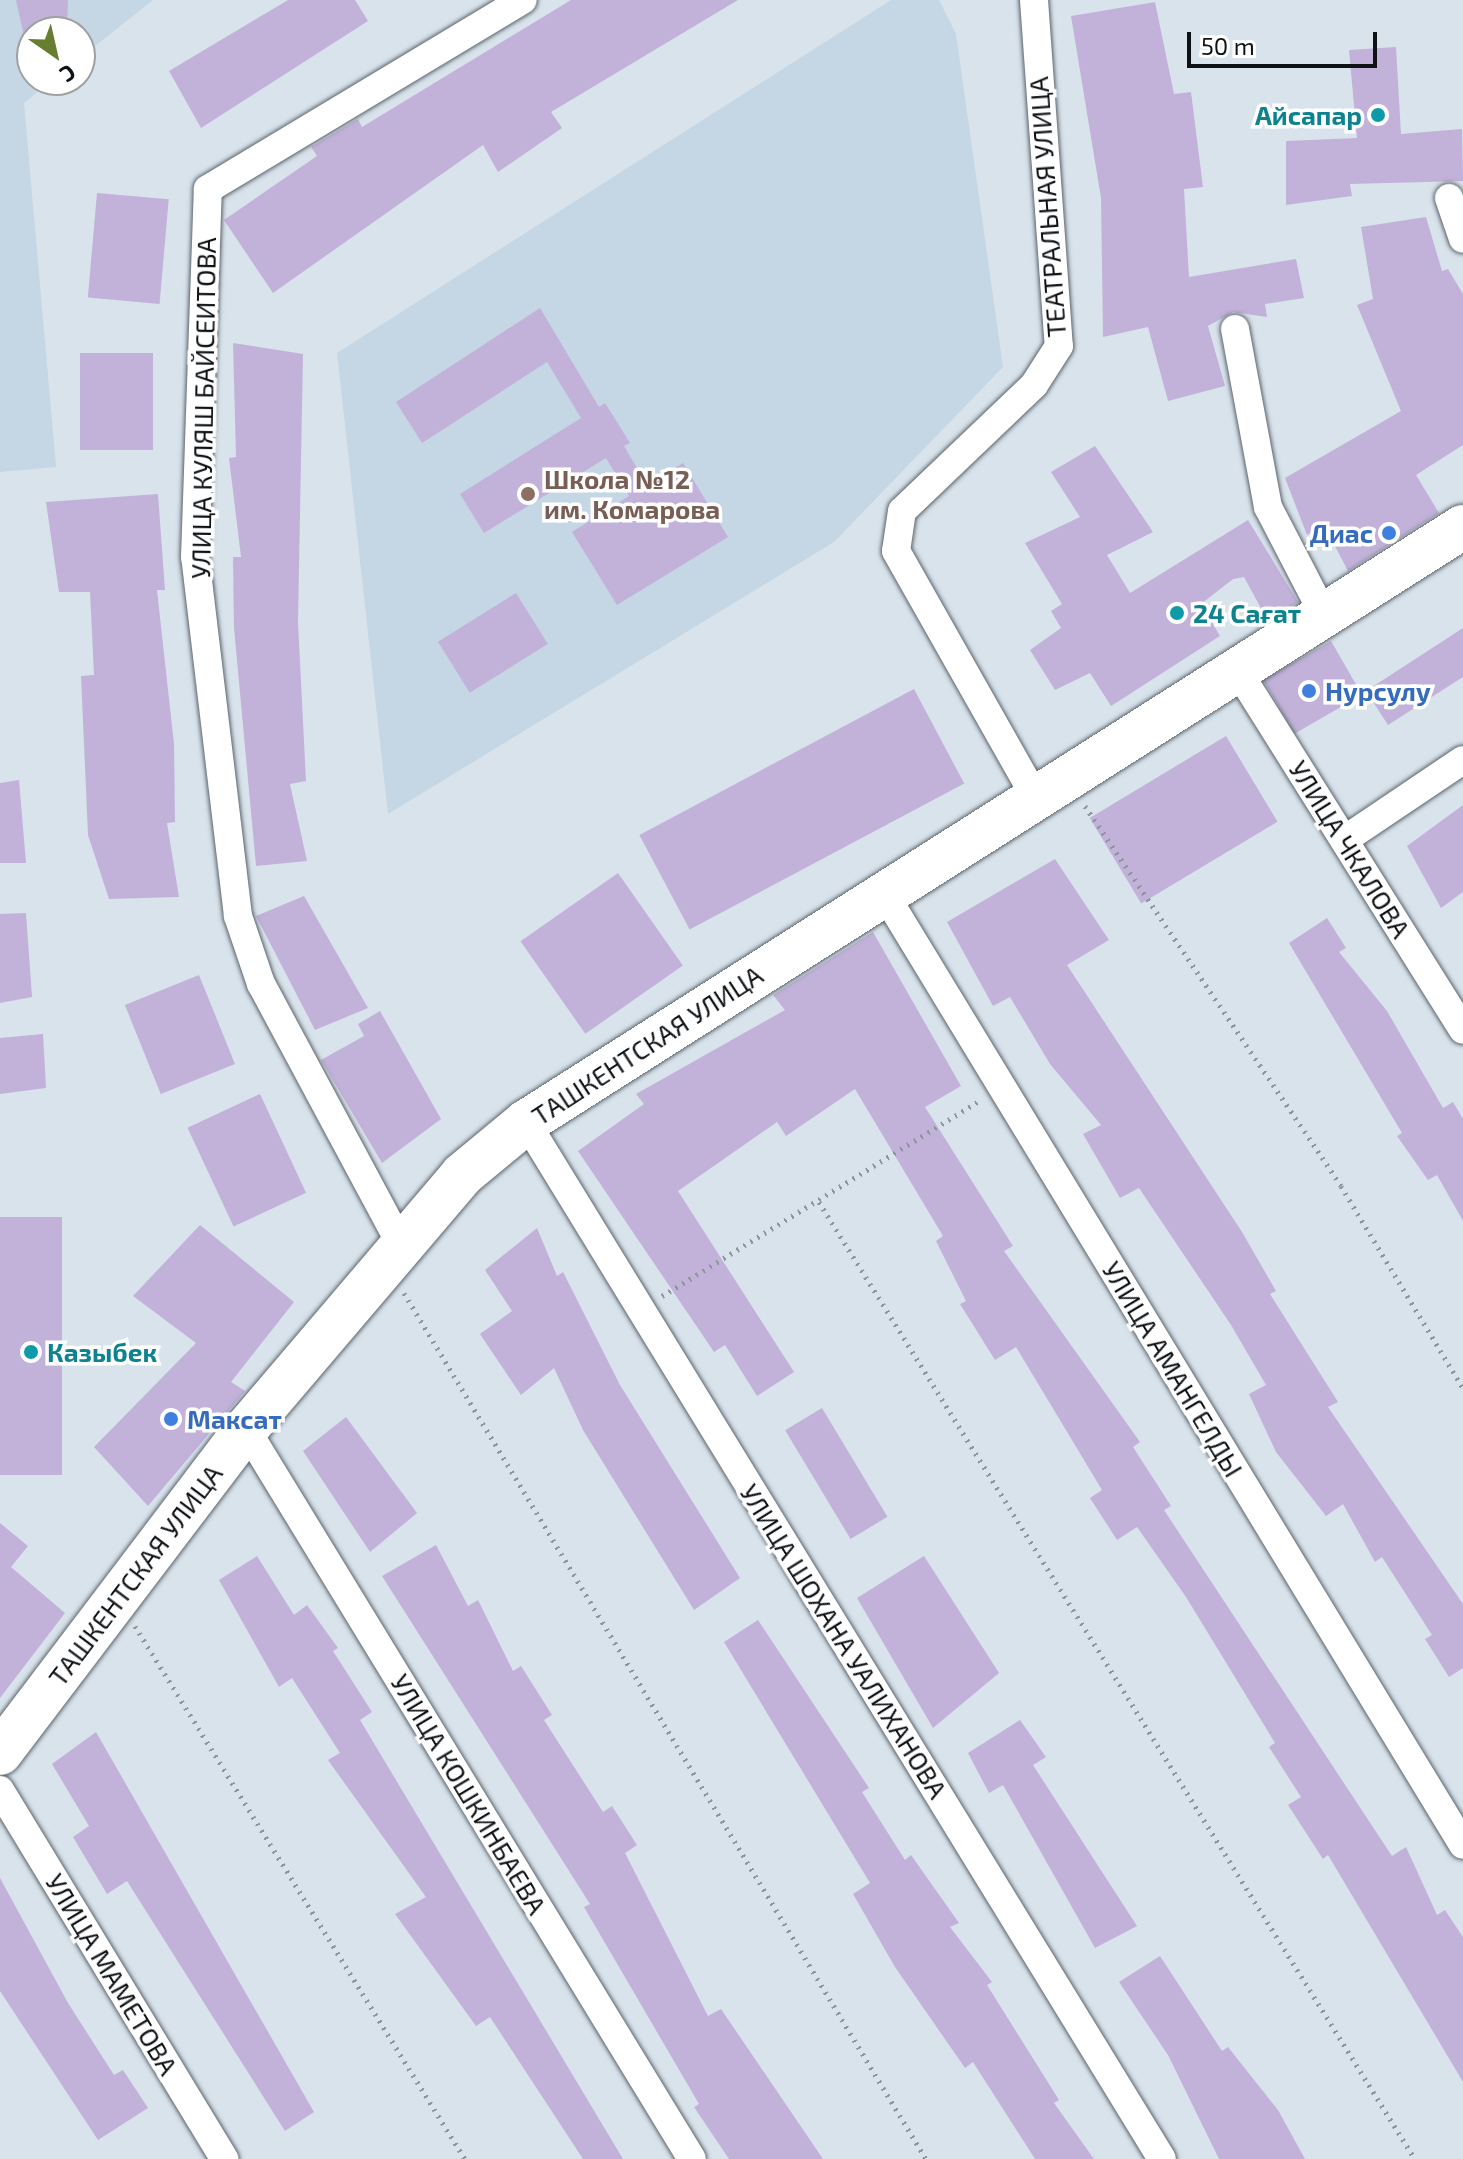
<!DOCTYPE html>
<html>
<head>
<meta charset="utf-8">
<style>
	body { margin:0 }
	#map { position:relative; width:1463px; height:2159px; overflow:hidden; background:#d9e3ec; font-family:"Exo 2",sans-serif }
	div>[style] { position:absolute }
	.built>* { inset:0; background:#c5d6e4 }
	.building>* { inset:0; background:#c2b2d9; transform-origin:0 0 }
	.path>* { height:5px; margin-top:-2.5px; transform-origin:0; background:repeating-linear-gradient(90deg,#8e969d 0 2px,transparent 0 8px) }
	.roads { filter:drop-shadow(0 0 2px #5b646b) drop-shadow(0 0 2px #5b646b) }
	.minor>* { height:28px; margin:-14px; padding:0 14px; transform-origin:14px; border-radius:14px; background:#fff }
	.primary>* { height:44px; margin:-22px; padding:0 22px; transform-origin:22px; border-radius:22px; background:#fff }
	.dots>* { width:22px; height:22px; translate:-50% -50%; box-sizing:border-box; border:4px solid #fff; border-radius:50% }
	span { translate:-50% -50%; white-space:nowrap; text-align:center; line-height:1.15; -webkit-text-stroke:7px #fff; paint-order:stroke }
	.culture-label { font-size:26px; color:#0d838f; font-weight:700 }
	.right { translate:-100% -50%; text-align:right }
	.left { translate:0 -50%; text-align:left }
	.street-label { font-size:26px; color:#0e1215 }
	.education-label { font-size:26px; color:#785e54; font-weight:700 }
	.shop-label { font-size:26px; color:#366cbe; font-weight:700 }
	.north { position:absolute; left:16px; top:16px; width:80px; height:80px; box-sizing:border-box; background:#fff; border:2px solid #9fa0a1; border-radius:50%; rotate:146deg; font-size:22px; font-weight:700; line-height:32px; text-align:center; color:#0e1215 }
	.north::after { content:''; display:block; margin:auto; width:28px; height:36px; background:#677d2f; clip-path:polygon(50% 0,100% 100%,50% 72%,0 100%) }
	.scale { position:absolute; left:1187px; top:32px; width:190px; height:36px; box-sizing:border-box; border:4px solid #0e1215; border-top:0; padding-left:10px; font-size:24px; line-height:28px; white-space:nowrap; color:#0e1215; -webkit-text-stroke:6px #fff; paint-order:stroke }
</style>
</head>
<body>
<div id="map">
	<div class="built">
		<i style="clip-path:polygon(0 0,153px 0,80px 58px,80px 32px,32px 32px,32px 80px,52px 80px,24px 103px,56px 467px,0 472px)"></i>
		<i style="clip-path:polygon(891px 0,939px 0,956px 34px,1003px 367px,834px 542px,388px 814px,337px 353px)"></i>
	</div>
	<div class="building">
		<i style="clip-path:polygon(16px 0,68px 0,67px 27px,24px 36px)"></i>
		<i style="clip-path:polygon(288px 0,355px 0,368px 21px,201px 128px,169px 71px)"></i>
		<i style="clip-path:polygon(571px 0,738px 0,551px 112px,562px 128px,498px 172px,483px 145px,273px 293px,224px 220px,317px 156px,311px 147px,358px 119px,362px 127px)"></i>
		<i style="clip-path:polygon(1155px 2px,1174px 94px,1191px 92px,1203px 187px,1184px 189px,1189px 277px,1296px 259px,1304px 298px,1265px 304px,1267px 317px,1233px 312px,1208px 326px,1225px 386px,1168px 401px,1148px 327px,1103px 337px,1101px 198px,1071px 16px)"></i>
		<i style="clip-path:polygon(1396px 47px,1401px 134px,1462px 129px,1463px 181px,1350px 184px,1352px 196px,1286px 205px,1286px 141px,1357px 138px,1349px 50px)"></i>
		<i style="left:97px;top:193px;width:72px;height:105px;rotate:5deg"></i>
		<i style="clip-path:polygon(1426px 217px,1442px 271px,1448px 269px,1463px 294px,1463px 445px,1416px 475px,1439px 513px,1348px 571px,1324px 525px,1307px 535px,1285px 478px,1401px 411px,1357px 305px,1373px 299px,1361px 227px)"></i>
		<i style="clip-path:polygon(540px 308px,599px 407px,605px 403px,630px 443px,624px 446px,647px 485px,683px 463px,728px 537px,617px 605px,572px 532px,629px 496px,606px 458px,484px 533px,460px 494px,581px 418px,547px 362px,422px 443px,396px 402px)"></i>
		<i style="clip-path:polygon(233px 343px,303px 354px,298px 622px,306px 781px,290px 784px,307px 861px,256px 866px,234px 628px,233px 557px,241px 557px,229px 458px,236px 457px)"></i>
		<i style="left:80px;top:353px;width:73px;height:97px"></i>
		<i style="clip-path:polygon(1095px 446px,1153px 532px,1107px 555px,1130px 593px,1248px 520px,1298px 602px,1268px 621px,1244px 577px,1233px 579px,1201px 604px,1220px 636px,1111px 706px,1090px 673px,1055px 690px,1030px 650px,1061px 628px,1051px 611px,1062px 604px,1025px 543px,1080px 517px,1051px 472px)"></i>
		<i style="clip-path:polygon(158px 494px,165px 590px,157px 590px,174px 744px,175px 822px,167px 823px,179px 897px,109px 899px,88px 835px,81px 676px,94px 675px,90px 592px,59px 592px,46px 502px)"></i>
		<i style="left:516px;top:593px;width:60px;height:92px;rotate:58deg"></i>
		<i style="clip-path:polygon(1463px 628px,1463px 677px,1388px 725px,1366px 691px)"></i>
		<i style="left:1331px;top:641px;width:62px;height:78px;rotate:60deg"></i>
		<i style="left:914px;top:689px;width:107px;height:311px;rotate:62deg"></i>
		<i style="left:1226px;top:736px;width:100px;height:159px;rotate:59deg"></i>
		<i style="clip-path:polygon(19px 780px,26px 863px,0 863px,0 783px)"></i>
		<i style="clip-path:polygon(1463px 805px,1463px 892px,1441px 908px,1407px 846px)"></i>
		<i style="clip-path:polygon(1055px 859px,1109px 940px,1067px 965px,1242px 1232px,1276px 1291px,1270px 1294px,1338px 1402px,1328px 1407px,1463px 1604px,1463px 1668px,1449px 1677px,1425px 1639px,1432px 1635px,1382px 1557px,1375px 1562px,1343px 1504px,1326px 1516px,1276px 1452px,1249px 1394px,1266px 1385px,1231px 1325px,1139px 1188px,1120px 1198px,1083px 1134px,1101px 1125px,1050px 1064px,1010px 997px,993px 1006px,947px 922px)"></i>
		<i style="left:618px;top:873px;width:113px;height:119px;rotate:55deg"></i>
		<i style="clip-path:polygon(304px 896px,368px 1008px,315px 1030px,256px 916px)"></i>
		<i style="clip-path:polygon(26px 913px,32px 997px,0 1003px,0 914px)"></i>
		<i style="clip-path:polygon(1327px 918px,1346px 948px,1339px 952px,1387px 1011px,1443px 1108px,1453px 1102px,1463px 1119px,1463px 1221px,1437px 1175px,1428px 1180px,1397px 1136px,1402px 1133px,1289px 943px)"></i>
		<i style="clip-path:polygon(873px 932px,961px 1086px,925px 1107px,1013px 1246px,1004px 1251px,1140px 1442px,1133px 1447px,1171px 1506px,1164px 1510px,1392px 1856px,1406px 1847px,1437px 1915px,1445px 1910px,1463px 1937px,1463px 2082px,1328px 1855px,1323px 1859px,1288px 1805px,1301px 1797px,1269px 1747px,1275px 1743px,1186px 1597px,1137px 1527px,1117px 1540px,1090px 1498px,1102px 1490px,1016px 1347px,995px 1360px,960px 1304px,966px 1301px,936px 1241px,943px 1236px,855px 1089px,786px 1136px,777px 1122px,678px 1191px,794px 1372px,757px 1396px,725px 1345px,714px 1352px,578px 1151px,644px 1104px,636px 1094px,785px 1010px,773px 995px)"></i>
		<i style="left:199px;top:975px;width:96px;height:80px;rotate:68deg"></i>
		<i style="clip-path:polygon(380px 1011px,441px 1119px,382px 1163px,321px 1060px,364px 1036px,358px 1024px)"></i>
		<i style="clip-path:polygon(43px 1034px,46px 1088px,0 1094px,0 1038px)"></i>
		<i style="left:260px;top:1094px;width:109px;height:80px;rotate:65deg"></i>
		<i style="left:62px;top:1217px;width:258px;height:63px;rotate:90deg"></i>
		<i style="clip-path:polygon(200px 1225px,294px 1302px,231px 1382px,245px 1391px,148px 1506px,94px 1447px,196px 1343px,133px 1296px)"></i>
		<i style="clip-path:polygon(537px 1228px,557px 1276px,563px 1272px,620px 1385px,740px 1578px,694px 1610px,583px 1430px,554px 1368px,521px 1395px,480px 1334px,512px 1311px,485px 1270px)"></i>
		<i style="left:822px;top:1408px;width:127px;height:43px;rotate:59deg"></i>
		<i style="clip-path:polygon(346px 1417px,417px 1513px,370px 1552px,303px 1451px)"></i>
		<i style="clip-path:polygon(0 1523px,28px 1546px,11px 1567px,65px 1613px,0 1698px)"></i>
		<i style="clip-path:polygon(436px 1545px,468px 1606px,478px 1600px,513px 1671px,521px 1666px,552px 1715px,544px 1720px,603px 1812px,612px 1806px,637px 1845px,625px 1853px,708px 2016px,721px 2009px,823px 2159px,729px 2159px,694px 2107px,699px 2104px,584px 1907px,590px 1904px,382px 1576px)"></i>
		<i style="clip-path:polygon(257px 1556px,294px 1615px,307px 1605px,338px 1648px,333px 1651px,372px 1712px,360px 1720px,623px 2159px,583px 2159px,490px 2017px,476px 2026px,395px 1914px,426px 1897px,328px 1760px,340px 1753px,292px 1678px,279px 1687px,219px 1580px)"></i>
		<i style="clip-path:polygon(924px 1556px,999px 1673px,933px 1728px,857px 1598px)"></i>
		<i style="clip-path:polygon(758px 1620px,869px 1788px,862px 1792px,905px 1860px,911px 1855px,959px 1923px,950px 1927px,992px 1982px,987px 1985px,1059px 2100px,1054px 2103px,1094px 2159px,1035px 2159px,973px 2062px,965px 2068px,895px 1967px,853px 1894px,870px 1883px,724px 1642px)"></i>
		<i style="clip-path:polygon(1020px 1720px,1046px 1757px,1033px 1765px,1137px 1926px,1095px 1948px,1003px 1785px,989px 1793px,968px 1753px)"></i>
		<i style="clip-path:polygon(96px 1732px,314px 2112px,285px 2131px,127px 1881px,107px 1894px,73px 1837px,89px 1826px,52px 1764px)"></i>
		<i style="clip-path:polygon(0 1878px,68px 2003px,114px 2075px,123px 2070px,148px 2108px,98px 2140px,0 1991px)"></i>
		<i style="clip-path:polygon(1160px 1956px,1222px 2051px,1228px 2047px,1278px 2110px,1305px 2159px,1219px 2159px,1168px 2055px,1119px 1982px)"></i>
	</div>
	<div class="path">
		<i style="left:1085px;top:806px;width:458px;rotate:56deg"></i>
		<i style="left:1341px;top:1186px;width:236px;rotate:58.9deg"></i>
		<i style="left:819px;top:1202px;width:1127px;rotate:58.09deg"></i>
		<i style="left:404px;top:1293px;width:1011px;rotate:58.92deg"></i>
		<i style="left:662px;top:1296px;width:374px;rotate:-31.6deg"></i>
		<i style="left:135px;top:1626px;width:627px;rotate:58.24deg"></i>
	</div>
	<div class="roads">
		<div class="minor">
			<i style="left:1034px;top:0;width:347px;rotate:85.9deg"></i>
			<i style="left:1059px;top:346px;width:46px;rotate:122.7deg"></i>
			<i style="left:1034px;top:385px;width:182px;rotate:136.3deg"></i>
			<i style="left:902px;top:511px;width:40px;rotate:98.5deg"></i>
			<i style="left:896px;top:551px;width:280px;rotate:60.5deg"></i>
			<i style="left:1449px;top:198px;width:43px;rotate:71.1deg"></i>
			<i style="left:1235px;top:329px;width:181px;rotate:79.5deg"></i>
			<i style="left:1268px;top:507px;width:122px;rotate:62.6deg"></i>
			<i style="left:1236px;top:668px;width:427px;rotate:57.9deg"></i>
			<i style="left:1344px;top:840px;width:143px;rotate:-33.9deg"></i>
			<i style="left:884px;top:893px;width:1114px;rotate:58.69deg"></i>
			<i style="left:526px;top:1122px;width:1216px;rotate:58.48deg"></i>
			<i style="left:399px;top:1241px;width:292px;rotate:-118.2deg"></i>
			<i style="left:261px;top:984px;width:72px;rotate:-108.7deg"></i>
			<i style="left:238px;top:916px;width:362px;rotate:-96.8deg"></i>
			<i style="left:195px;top:557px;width:368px;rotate:-88deg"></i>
			<i style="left:208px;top:189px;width:367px;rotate:-31deg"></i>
			<i style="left:246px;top:1429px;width:855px;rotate:58.58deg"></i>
			<i style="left:0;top:1790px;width:432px;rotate:58.7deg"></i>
		</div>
		<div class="primary">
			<i style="left:0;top:1753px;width:407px;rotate:-52.8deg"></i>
			<i style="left:246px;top:1429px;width:333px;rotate:-49.6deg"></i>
			<i style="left:462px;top:1175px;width:83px;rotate:-39.6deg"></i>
			<i style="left:526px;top:1122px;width:1110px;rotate:-32.42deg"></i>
		</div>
	</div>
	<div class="dots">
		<i style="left:1378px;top:115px;background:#0f9aa8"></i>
		<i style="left:528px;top:494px;background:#8d6e63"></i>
		<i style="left:1389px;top:533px;background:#3f7fe0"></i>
		<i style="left:1177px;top:613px;background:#0f9aa8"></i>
		<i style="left:1309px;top:691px;background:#3f7fe0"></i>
		<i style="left:31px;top:1352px;background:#0f9aa8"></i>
		<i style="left:171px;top:1419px;background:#3f7fe0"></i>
	</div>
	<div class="culture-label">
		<span class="right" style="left:1362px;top:115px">Айсапар</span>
		<span class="left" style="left:1193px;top:613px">24 Сағат</span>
		<span class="left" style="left:47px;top:1352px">Казыбек</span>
	</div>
	<div class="street-label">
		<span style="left:1047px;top:207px;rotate:-94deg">ТЕАТРАЛЬНАЯ УЛИЦА</span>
		<span style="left:203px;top:408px;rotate:-89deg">УЛИЦА КУЛЯШ БАЙСЕИТОВА</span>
		<span style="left:1350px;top:849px;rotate:58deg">УЛИЦА ЧКАЛОВА</span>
		<span style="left:647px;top:1045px;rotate:-33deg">ТАШКЕНТСКАЯ УЛИЦА</span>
		<span style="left:1173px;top:1369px;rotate:59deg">УЛИЦА АМАНГЕЛДЫ</span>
		<span style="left:135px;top:1575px;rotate:-53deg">ТАШКЕНТСКАЯ УЛИЦА</span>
		<span style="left:844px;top:1641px;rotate:58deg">УЛИЦА ШОХАНА УАЛИХАНОВА</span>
		<span style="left:469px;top:1794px;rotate:59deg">УЛИЦА КОШКИНБАЕВА</span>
		<span style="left:112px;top:1974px;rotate:59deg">УЛИЦА МАМЕТОВА</span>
	</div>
	<div class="education-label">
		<span class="left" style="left:544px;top:494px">Школа №12<br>им. Комарова</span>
	</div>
	<div class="shop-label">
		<span class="right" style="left:1373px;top:533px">Диас</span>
		<span class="left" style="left:1325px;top:691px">Нурсулу</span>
		<span class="left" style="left:187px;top:1419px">Максат</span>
	</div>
	<div class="north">С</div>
	<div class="scale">50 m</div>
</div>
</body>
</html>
